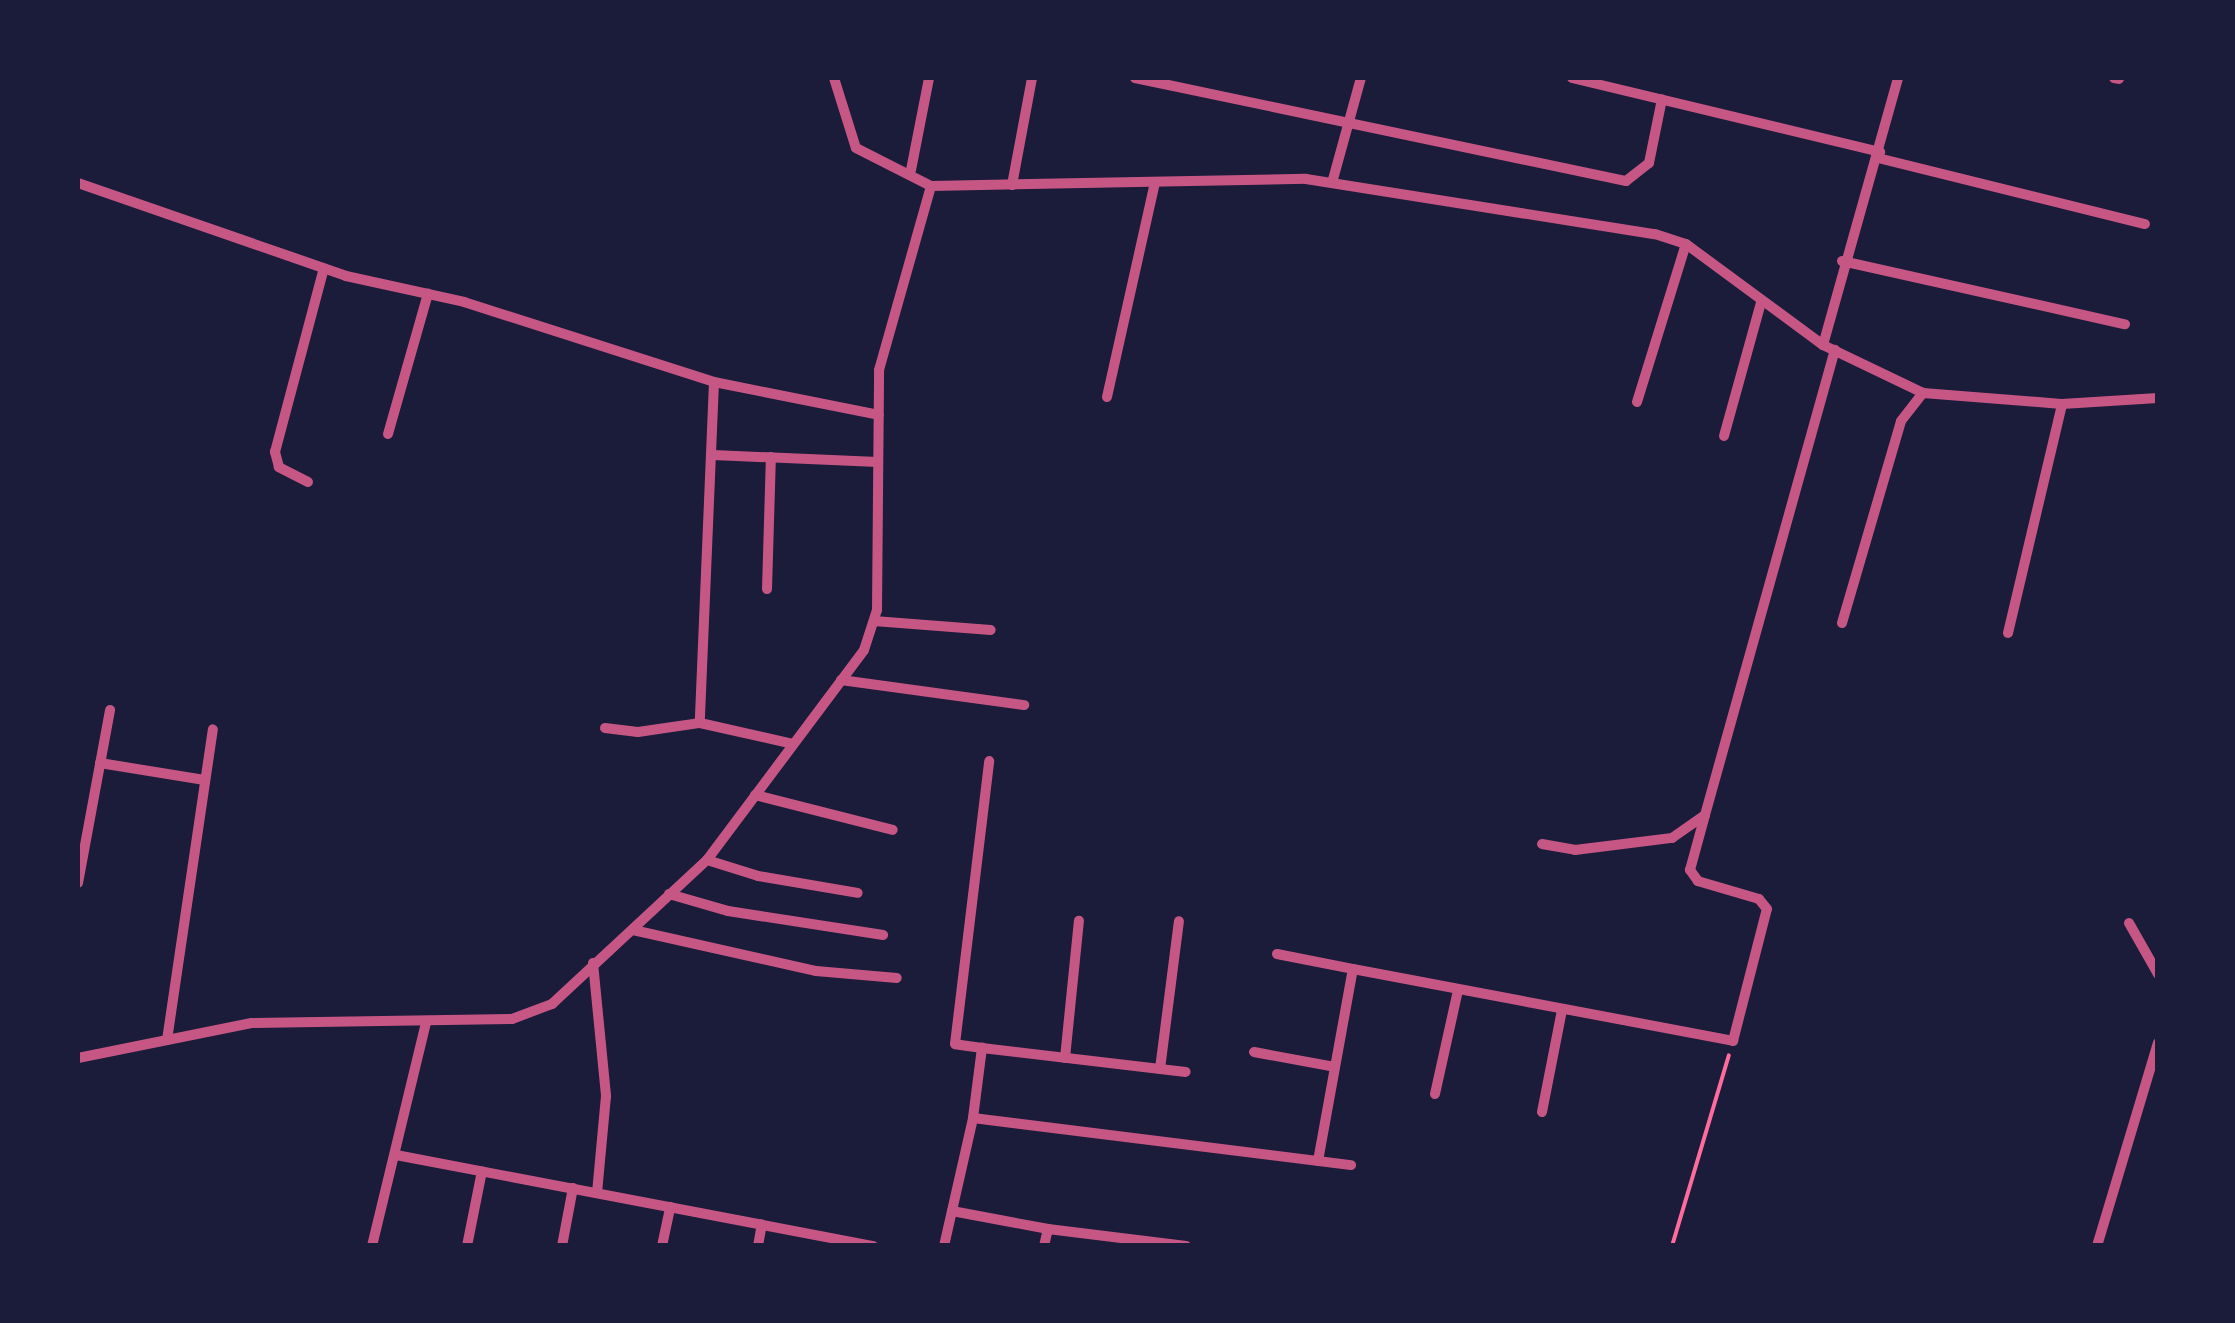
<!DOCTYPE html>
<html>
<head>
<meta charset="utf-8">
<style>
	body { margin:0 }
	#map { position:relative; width:2235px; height:1323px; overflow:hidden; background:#1b1b3a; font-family:"DejaVu Sans",sans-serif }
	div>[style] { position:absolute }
	.path>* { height:4px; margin:-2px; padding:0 2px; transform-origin:2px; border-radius:2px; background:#ff6b9d }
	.minor>* { height:10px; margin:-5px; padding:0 5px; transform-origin:5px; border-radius:5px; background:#c65784 }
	span { translate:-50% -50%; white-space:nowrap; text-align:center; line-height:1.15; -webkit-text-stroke:9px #1b1b3a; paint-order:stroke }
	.frame { position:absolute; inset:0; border:80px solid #1b1b3a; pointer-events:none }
</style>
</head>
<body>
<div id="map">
	<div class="path">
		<i style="left:1672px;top:1246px;width:199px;rotate:-73.4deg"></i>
	</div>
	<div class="minor">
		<i style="left:834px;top:78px;width:73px;rotate:72.6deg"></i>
		<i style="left:856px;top:148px;width:84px;rotate:26.9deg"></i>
		<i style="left:1135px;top:78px;width:502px;rotate:11.85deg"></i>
		<i style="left:1626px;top:181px;width:29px;rotate:-38deg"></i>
		<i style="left:1649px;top:163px;width:65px;rotate:-78.5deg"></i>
		<i style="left:1572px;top:78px;width:317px;rotate:13.5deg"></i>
		<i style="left:2114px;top:78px;width:5px;rotate:11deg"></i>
		<i style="left:1878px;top:158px;width:275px;rotate:13.9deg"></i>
		<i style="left:911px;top:170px;width:94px;rotate:-78.9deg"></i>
		<i style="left:78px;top:183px;width:284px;rotate:19.1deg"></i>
		<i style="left:346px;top:276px;width:121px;rotate:12.4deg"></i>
		<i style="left:464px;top:302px;width:262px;rotate:17.7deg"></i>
		<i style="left:714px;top:382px;width:168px;rotate:11.3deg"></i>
		<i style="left:1332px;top:183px;width:109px;rotate:-74.6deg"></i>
		<i style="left:1012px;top:185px;width:109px;rotate:-79.4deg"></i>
		<i style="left:1842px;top:261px;width:290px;rotate:12.6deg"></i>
		<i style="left:1823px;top:345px;width:277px;rotate:-74.3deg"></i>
		<i style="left:714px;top:382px;width:341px;rotate:92.4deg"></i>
		<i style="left:700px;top:723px;width:95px;rotate:12.7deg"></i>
		<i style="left:1107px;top:397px;width:220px;rotate:-77.4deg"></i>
		<i style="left:1637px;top:402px;width:165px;rotate:-72.8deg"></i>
		<i style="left:388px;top:434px;width:146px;rotate:-74.1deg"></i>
		<i style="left:1724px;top:436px;width:138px;rotate:-74.5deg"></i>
		<i style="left:713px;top:455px;width:165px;rotate:2.4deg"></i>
		<i style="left:308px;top:482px;width:33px;rotate:-153deg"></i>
		<i style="left:279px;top:467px;width:16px;rotate:-105deg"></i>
		<i style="left:275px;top:452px;width:190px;rotate:-75.1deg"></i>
		<i style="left:767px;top:589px;width:132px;rotate:-88.3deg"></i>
		<i style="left:874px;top:621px;width:117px;rotate:4.4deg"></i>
		<i style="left:1842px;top:623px;width:210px;rotate:-73.7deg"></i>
		<i style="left:1901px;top:421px;width:36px;rotate:-52deg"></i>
		<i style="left:2008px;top:633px;width:235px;rotate:-76.7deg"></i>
		<i style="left:841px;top:680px;width:185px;rotate:7.8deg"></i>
		<i style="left:605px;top:728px;width:33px;rotate:7deg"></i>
		<i style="left:638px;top:732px;width:63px;rotate:-8.3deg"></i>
		<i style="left:100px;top:763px;width:106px;rotate:9.2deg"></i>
		<i style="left:755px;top:795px;width:142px;rotate:14.2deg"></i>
		<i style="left:1542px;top:844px;width:34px;rotate:10deg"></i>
		<i style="left:1575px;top:850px;width:98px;rotate:-7.1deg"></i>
		<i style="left:1672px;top:838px;width:40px;rotate:-34.9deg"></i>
		<i style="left:1705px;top:815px;width:483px;rotate:-74.4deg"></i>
		<i style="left:707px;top:860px;width:53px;rotate:17.4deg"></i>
		<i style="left:758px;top:876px;width:101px;rotate:9.6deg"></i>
		<i style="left:78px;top:883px;width:176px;rotate:-79.5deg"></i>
		<i style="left:669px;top:894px;width:61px;rotate:16.1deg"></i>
		<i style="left:728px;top:911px;width:157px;rotate:8.8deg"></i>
		<i style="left:2129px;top:923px;width:59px;rotate:60.4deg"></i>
		<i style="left:633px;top:930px;width:188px;rotate:12.6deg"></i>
		<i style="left:816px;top:971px;width:81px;rotate:4.9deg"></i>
		<i style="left:1277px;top:954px;width:77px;rotate:11.2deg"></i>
		<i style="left:593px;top:963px;width:134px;rotate:84.4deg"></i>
		<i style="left:606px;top:1096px;width:97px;rotate:95.3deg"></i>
		<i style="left:167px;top:1040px;width:314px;rotate:-81.6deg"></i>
		<i style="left:982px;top:1048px;width:27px;rotate:-172deg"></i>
		<i style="left:955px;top:1044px;width:285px;rotate:-83.1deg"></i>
		<i style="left:1254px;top:1052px;width:82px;rotate:10.5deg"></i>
		<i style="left:78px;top:1058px;width:177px;rotate:-11.4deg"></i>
		<i style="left:252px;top:1023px;width:260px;rotate:-0.9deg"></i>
		<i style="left:512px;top:1019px;width:43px;rotate:-20.6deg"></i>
		<i style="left:552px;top:1004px;width:212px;rotate:-42.9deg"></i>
		<i style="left:707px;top:860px;width:262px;rotate:-53.2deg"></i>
		<i style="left:864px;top:650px;width:42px;rotate:-72deg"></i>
		<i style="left:877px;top:610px;width:240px;rotate:-89.5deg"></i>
		<i style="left:879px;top:370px;width:191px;rotate:-74.2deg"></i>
		<i style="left:931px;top:186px;width:375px;rotate:-1.1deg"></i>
		<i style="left:1306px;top:179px;width:353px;rotate:9deg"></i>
		<i style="left:1655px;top:234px;width:33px;rotate:18deg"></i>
		<i style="left:1686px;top:244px;width:170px;rotate:36.4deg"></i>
		<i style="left:1823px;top:345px;width:111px;rotate:25.6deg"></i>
		<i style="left:1923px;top:393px;width:139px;rotate:4.5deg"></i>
		<i style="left:2062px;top:404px;width:96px;rotate:-3.6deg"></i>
		<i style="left:1065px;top:1058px;width:138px;rotate:-84.2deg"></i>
		<i style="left:1160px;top:1069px;width:149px;rotate:-82.7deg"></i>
		<i style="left:1435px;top:1094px;width:107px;rotate:-77.5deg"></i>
		<i style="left:1542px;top:1112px;width:104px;rotate:-78.9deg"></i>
		<i style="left:973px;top:1118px;width:71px;rotate:-82.7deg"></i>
		<i style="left:982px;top:1048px;width:205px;rotate:6.7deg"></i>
		<i style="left:396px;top:1155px;width:486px;rotate:10.8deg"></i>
		<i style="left:1318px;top:1161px;width:195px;rotate:-79.7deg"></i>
		<i style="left:1353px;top:969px;width:387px;rotate:10.7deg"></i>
		<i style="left:1733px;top:1041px;width:136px;rotate:-75.6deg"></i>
		<i style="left:1767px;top:909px;width:13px;rotate:-129deg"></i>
		<i style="left:1759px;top:899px;width:64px;rotate:-163.6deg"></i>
		<i style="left:1698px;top:881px;width:14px;rotate:-126deg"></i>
		<i style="left:1690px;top:870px;width:57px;rotate:-74.7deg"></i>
		<i style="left:952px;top:1211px;width:98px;rotate:10.6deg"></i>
		<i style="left:372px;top:1246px;width:230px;rotate:-76.4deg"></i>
		<i style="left:467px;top:1246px;width:76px;rotate:-78.7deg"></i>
		<i style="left:562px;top:1246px;width:59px;rotate:-79.3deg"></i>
		<i style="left:662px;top:1246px;width:40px;rotate:-78deg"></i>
		<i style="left:758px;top:1246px;width:22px;rotate:-80deg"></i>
		<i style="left:944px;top:1246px;width:131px;rotate:-77.2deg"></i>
		<i style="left:973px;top:1118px;width:381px;rotate:7.1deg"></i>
		<i style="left:1044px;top:1246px;width:17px;rotate:-77deg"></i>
		<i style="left:1048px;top:1229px;width:139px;rotate:7deg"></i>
		<i style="left:2097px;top:1246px;width:212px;rotate:-73.3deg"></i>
	</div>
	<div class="frame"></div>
</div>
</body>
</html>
